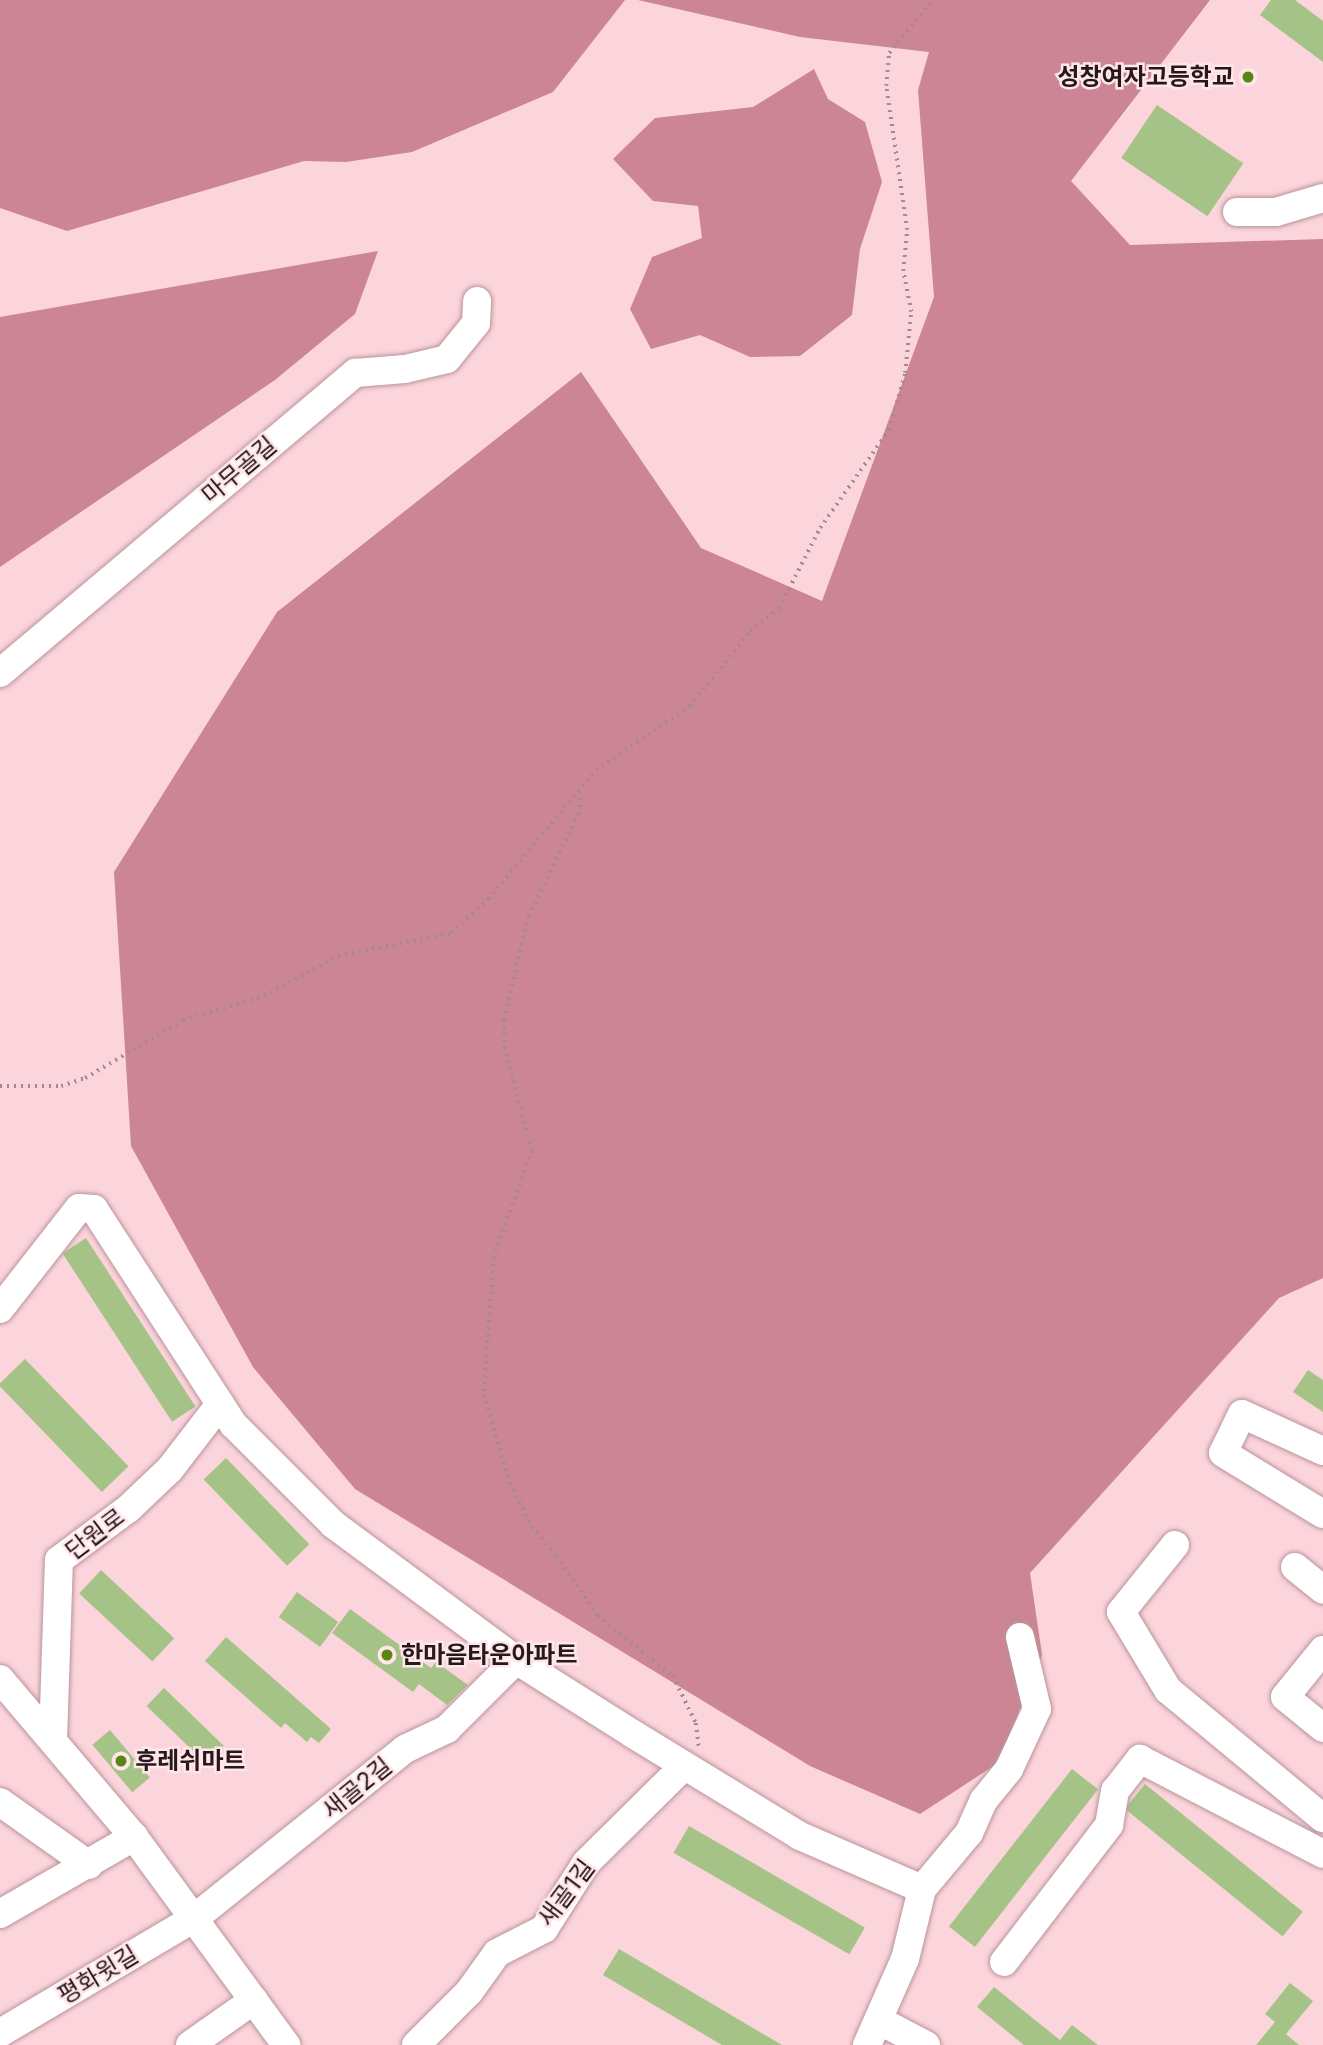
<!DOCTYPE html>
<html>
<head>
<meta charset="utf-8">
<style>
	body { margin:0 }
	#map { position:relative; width:1323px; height:2045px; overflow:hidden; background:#fcd4db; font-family:Inter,"Noto Sans KR",sans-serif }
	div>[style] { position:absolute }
	.forest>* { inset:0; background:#cb8594 }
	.building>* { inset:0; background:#a5c387; transform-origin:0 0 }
	.path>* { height:3.5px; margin-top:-1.75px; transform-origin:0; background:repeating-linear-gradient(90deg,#a6898e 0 2px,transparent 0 7px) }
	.roads { filter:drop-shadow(0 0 2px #b9949b) drop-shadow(0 0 2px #b9949b) }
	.minor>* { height:28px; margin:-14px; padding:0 14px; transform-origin:14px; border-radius:14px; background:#fff }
	.dots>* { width:19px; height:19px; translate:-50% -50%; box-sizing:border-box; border:4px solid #fee6ea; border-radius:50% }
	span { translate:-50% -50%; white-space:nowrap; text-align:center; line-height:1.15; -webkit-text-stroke:5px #fee6ea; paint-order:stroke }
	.poi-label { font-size:24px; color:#26181b; font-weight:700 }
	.right { translate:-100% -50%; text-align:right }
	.left { translate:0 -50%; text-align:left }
	.street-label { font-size:24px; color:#26181b }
</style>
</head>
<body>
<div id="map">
	<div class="forest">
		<i style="clip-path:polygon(0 0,625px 0,553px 92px,412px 152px,346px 162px,304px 161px,67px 231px,0 208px)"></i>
		<i style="clip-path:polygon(638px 0,1210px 0,1071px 181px,1130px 245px,1323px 239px,1323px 1278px,1279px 1298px,1030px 1573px,1042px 1655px,998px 1763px,920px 1814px,810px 1766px,355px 1489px,253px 1367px,131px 1146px,114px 872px,277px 612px,581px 372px,701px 548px,822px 601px,934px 297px,918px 90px,929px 52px,800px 37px)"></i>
		<i style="clip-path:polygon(814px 69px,828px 99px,865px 122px,882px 182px,860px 249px,852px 315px,800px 356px,750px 357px,700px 335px,651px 349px,630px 309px,652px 257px,702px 238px,698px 206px,653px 201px,613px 159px,655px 118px,753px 107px)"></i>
		<i style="clip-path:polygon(378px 251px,355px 314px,275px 380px,0 567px,0 317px)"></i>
	</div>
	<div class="building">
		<i style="clip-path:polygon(1271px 0,1295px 0,1323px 21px,1323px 62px,1260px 15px)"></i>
		<i style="left:1157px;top:105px;width:104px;height:64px;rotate:34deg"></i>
		<i style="left:86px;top:1238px;width:201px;height:28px;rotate:57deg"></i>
		<i style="left:25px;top:1359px;width:149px;height:37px;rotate:46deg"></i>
		<i style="clip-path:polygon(1308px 1370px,1323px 1380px,1323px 1412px,1293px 1392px)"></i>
		<i style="left:226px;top:1458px;width:120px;height:31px;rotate:46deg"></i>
		<i style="left:101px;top:1570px;width:100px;height:32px;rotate:43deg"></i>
		<i style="left:297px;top:1592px;width:51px;height:31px;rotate:36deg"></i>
		<i style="clip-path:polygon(350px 1609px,431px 1668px,436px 1662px,468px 1685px,447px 1705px,419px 1684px,413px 1692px,332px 1633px)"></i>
		<i style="clip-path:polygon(226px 1637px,331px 1729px,319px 1743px,311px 1737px,307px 1742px,285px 1723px,281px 1728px,205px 1661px)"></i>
		<i style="left:164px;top:1688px;width:83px;height:25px;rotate:44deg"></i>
		<i style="left:110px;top:1730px;width:62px;height:23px;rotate:50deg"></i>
		<i style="left:1072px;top:1769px;width:33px;height:200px;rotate:38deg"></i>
		<i style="left:1145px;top:1784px;width:203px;height:32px;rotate:39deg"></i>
		<i style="left:689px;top:1826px;width:203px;height:31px;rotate:30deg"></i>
		<i style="clip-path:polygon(619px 1949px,782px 2045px,722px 2045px,603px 1975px)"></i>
		<i style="clip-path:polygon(1290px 1983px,1313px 2001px,1286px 2034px,1299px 2045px,1256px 2045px,1275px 2022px,1265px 2014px)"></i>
		<i style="clip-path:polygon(994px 1987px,1060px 2040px,1072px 2025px,1098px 2045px,1024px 2045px,977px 2007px)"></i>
	</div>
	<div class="path">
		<i style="left:580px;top:791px;width:23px;rotate:92deg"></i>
		<i style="left:579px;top:814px;width:114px;rotate:116.1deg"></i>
		<i style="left:529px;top:916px;width:106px;rotate:103.6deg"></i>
		<i style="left:504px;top:1019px;width:28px;rotate:88deg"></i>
		<i style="left:505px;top:1047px;width:107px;rotate:75.4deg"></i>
		<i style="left:532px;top:1151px;width:113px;rotate:109.7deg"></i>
		<i style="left:494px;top:1257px;width:138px;rotate:94.1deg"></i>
		<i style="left:484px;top:1395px;width:92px;rotate:73.5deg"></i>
		<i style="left:510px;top:1483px;width:49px;rotate:63.4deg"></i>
		<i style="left:532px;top:1527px;width:38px;rotate:49deg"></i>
		<i style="left:557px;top:1556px;width:73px;rotate:55.7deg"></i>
		<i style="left:598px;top:1616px;width:96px;rotate:38.7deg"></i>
		<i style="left:673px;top:1676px;width:52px;rotate:63.9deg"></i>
		<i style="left:696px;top:1723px;width:26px;rotate:83deg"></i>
		<i style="left:0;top:1086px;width:61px"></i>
		<i style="left:61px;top:1086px;width:25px;rotate:-18deg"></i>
		<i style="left:85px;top:1078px;width:114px;rotate:-30.6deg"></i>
		<i style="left:183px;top:1020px;width:84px;rotate:-16.5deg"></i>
		<i style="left:264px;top:996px;width:84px;rotate:-28.4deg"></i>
		<i style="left:338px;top:956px;width:115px;rotate:-11.5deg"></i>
		<i style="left:451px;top:933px;width:50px;rotate:-42.6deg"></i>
		<i style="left:488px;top:899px;width:168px;rotate:-50.1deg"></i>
		<i style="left:596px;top:770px;width:114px;rotate:-34.2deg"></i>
		<i style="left:690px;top:706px;width:96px;rotate:-51.3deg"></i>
		<i style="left:750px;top:631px;width:37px;rotate:-38deg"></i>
		<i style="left:779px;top:608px;width:90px;rotate:-62.9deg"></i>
		<i style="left:820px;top:528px;width:120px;rotate:-54.9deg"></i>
		<i style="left:889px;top:430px;width:59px;rotate:-74.3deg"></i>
		<i style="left:905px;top:373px;width:61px;rotate:-84.4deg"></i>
		<i style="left:911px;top:312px;width:42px;rotate:-101deg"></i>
		<i style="left:903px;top:271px;width:41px;rotate:-84.4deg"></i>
		<i style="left:907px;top:230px;width:146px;rotate:-98.3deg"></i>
		<i style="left:886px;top:86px;width:33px;rotate:-85deg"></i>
		<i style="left:889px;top:53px;width:68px;rotate:-50.9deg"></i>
	</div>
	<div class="roads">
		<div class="minor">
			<i style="left:1237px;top:212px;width:39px"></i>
			<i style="left:1276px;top:212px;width:49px;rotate:-16.6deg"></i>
			<i style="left:0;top:673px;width:465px;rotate:-40.2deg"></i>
			<i style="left:355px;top:373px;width:50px;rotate:-4.6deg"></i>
			<i style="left:405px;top:369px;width:43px;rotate:-13.4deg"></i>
			<i style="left:447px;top:359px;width:46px;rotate:-51.1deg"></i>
			<i style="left:476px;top:323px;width:22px;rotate:-87deg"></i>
			<i style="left:0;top:1309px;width:128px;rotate:-52deg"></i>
			<i style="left:79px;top:1208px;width:15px;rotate:4deg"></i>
			<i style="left:94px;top:1209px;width:257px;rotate:57.1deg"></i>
			<i style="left:234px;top:1425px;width:140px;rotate:45deg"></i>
			<i style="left:333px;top:1524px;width:228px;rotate:36.6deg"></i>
			<i style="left:516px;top:1660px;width:138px;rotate:32.3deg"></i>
			<i style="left:633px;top:1734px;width:196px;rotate:31.4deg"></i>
			<i style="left:800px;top:1836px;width:133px;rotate:23.5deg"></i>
			<i style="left:1323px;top:1451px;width:89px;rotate:-155.4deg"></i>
			<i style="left:1242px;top:1414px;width:43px;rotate:116deg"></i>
			<i style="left:1223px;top:1453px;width:117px;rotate:31.4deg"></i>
			<i style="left:1175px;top:1545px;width:86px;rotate:128.9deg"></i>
			<i style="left:1121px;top:1612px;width:91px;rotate:58.9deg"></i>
			<i style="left:1168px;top:1690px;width:201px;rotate:39.6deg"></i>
			<i style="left:1295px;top:1567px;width:36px;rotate:39deg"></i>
			<i style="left:1323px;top:1650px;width:60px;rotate:129deg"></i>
			<i style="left:1285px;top:1697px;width:49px;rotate:39.2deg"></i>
			<i style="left:0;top:1679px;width:207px;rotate:49.7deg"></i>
			<i style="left:134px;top:1837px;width:258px;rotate:53.8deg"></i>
			<i style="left:53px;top:1740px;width:180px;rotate:-88.1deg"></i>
			<i style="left:59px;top:1560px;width:86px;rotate:-36.5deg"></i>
			<i style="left:128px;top:1509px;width:58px;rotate:-43.6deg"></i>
			<i style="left:170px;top:1469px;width:82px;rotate:-52.4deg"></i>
			<i style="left:0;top:1802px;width:109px;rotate:35.3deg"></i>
			<i style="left:0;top:1914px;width:155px;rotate:-29.9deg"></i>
			<i style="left:1004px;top:1962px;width:173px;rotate:-52.5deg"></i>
			<i style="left:1109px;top:1825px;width:35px;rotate:-80deg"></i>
			<i style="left:1115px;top:1791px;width:41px;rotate:-52deg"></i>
			<i style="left:1140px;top:1759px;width:206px;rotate:27.4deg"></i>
			<i style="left:880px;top:2021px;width:52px;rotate:27.6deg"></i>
			<i style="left:0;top:2033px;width:228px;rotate:-30.6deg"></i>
			<i style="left:196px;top:1917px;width:268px;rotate:-38.8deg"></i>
			<i style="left:405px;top:1749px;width:47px;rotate:-25.5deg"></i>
			<i style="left:447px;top:1729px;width:98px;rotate:-45deg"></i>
			<i style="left:190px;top:2045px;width:78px;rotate:-35.1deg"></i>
			<i style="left:416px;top:2045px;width:75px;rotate:-45deg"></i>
			<i style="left:469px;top:1992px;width:48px;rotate:-54.3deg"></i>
			<i style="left:497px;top:1953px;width:53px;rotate:-27.1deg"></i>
			<i style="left:544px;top:1929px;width:78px;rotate:-57.5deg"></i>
			<i style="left:586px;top:1863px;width:138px;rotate:-44.7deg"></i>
			<i style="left:867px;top:2045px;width:94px;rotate:-66.2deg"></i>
			<i style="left:905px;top:1959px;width:72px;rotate:-76.3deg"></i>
			<i style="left:922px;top:1889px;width:73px;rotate:-50deg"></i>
			<i style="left:969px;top:1833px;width:36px;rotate:-66deg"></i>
			<i style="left:984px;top:1800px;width:40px;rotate:-51deg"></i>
			<i style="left:1009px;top:1769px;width:66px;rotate:-65deg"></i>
			<i style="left:1037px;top:1709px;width:74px;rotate:-103.3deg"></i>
		</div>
	</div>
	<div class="dots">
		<i style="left:1248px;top:77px;background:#5a8512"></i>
		<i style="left:387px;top:1655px;background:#5a8512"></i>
		<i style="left:121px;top:1761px;background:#5a8512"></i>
	</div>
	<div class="poi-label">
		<span class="right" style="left:1234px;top:77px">성창여자고등학교</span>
		<span class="left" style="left:401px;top:1655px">한마음타운아파트</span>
		<span class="left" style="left:135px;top:1761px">후레쉬마트</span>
	</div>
	<div class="street-label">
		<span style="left:239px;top:470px;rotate:-40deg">마무골길</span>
		<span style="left:95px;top:1534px;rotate:-37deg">단원로</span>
		<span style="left:357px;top:1788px;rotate:-39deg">새골2길</span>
		<span style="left:566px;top:1893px;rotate:-53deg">새골1길</span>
		<span style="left:98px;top:1975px;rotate:-31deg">평화윗길</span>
	</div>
</div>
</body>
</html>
